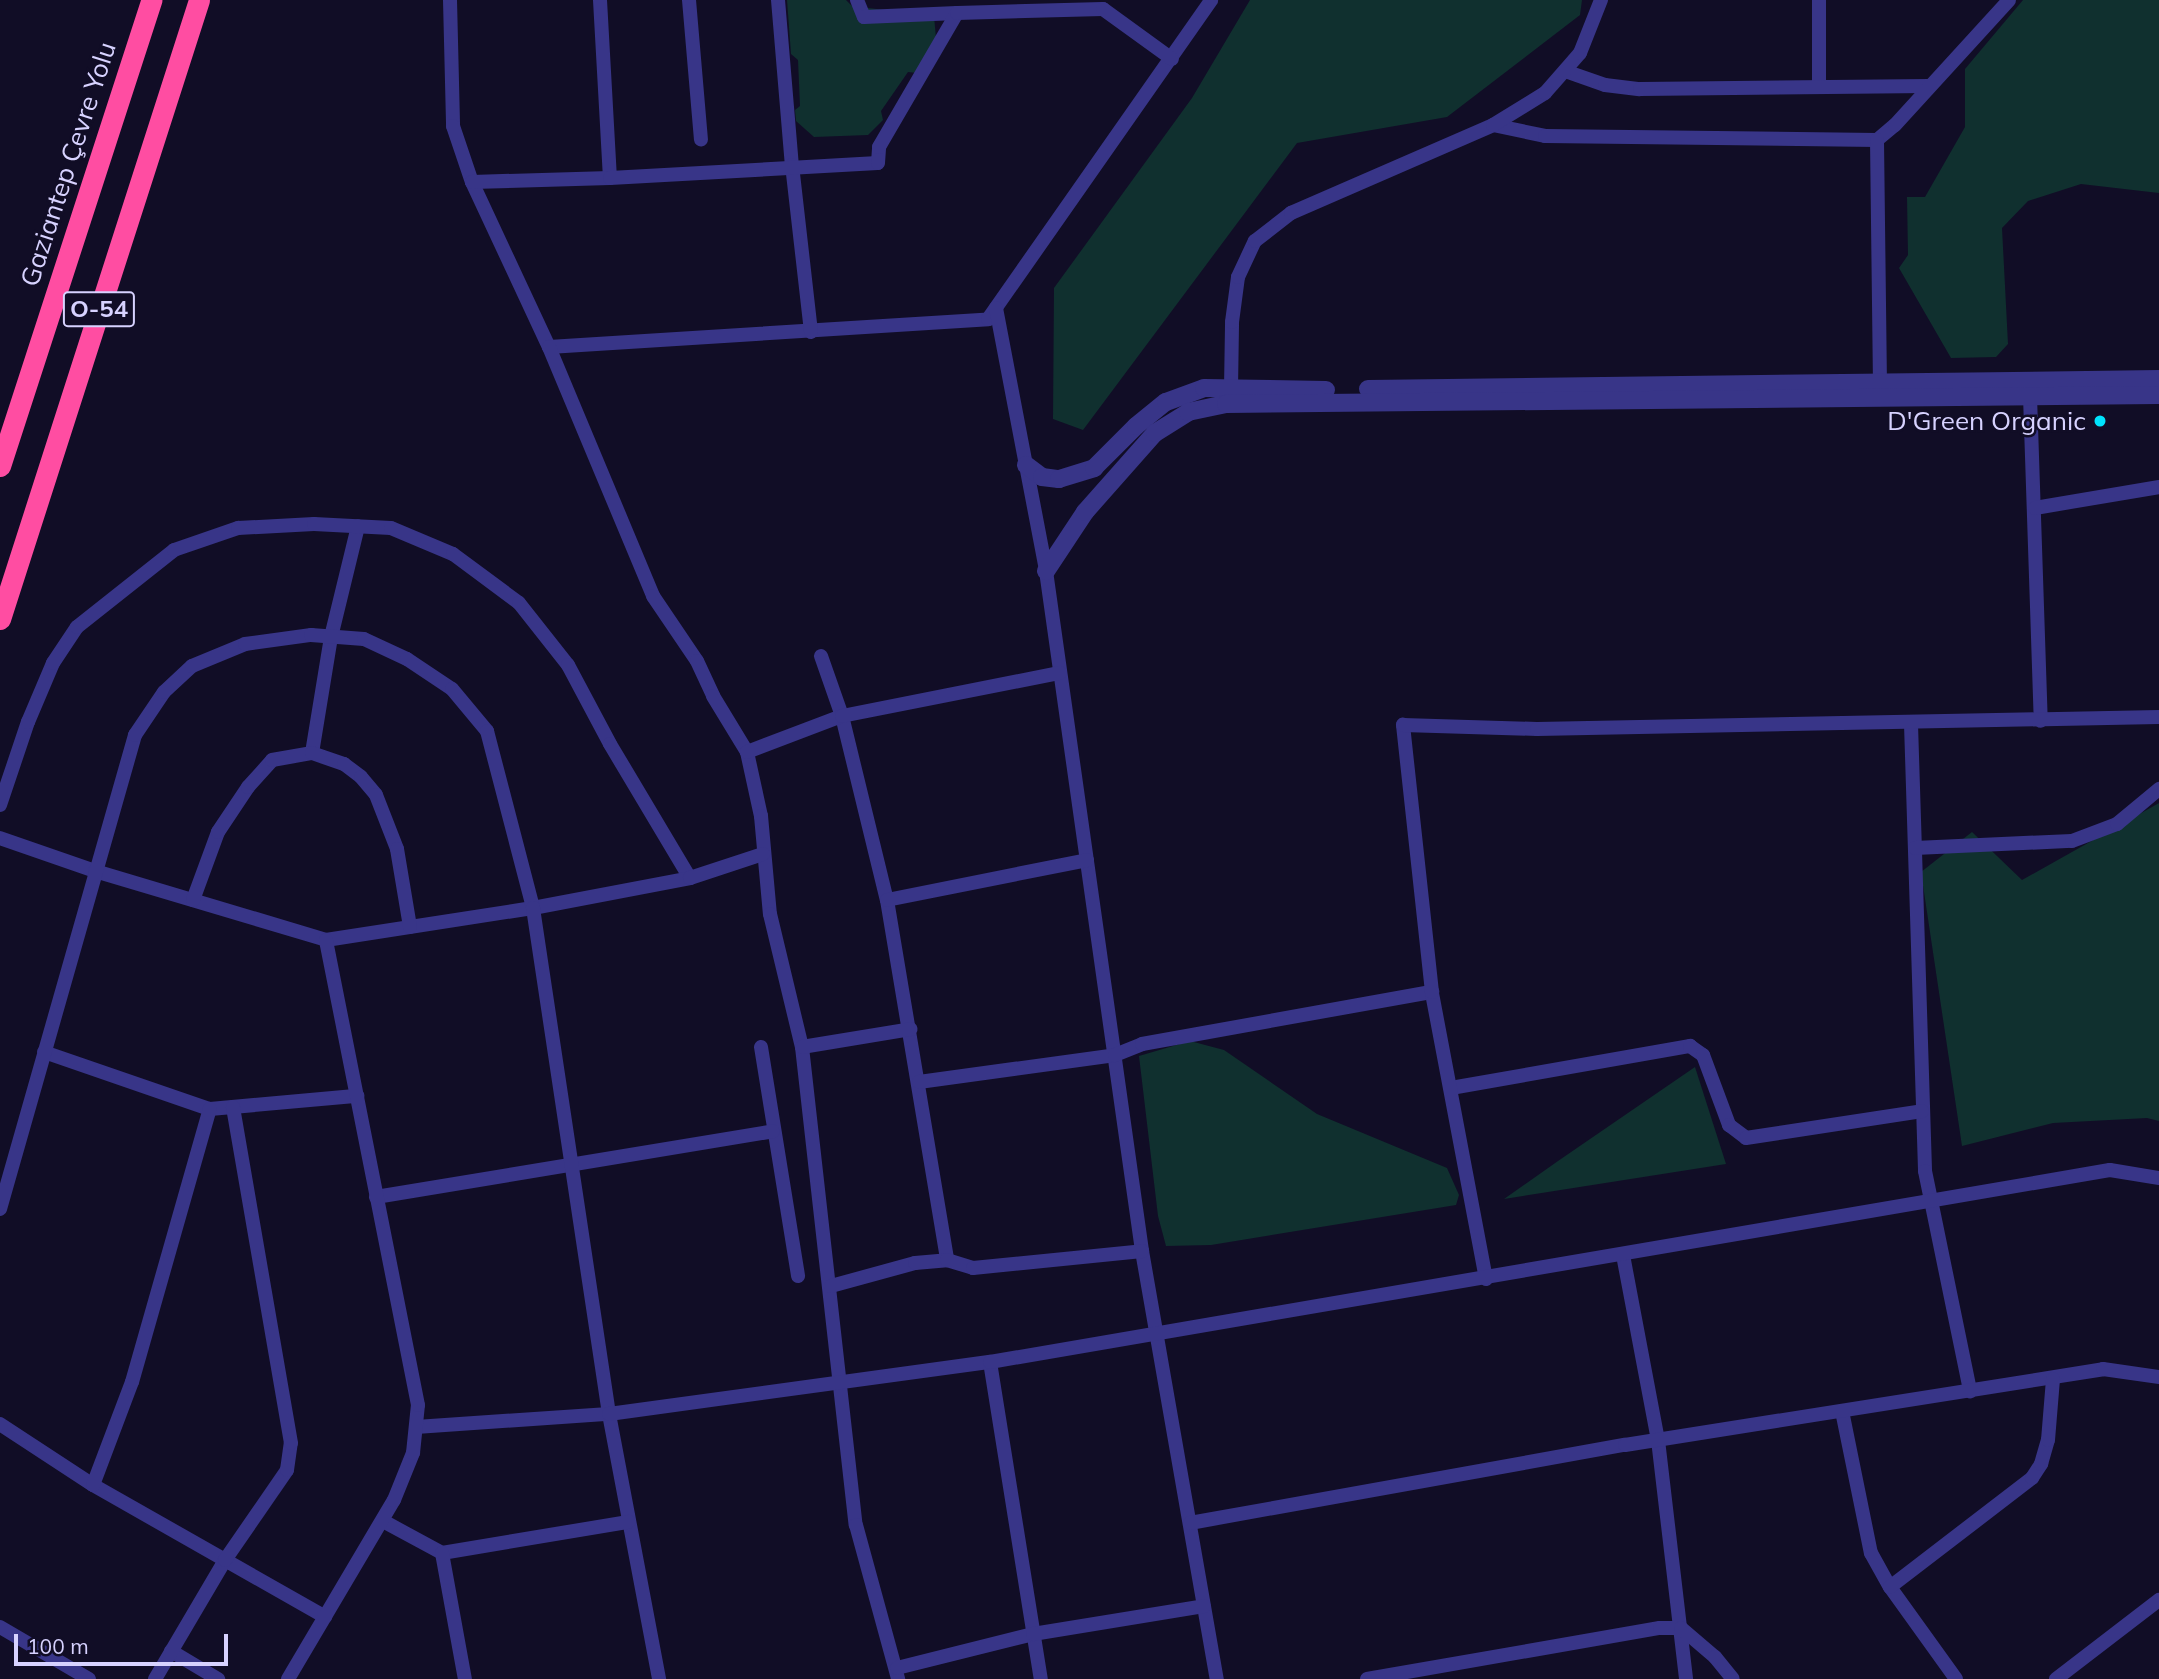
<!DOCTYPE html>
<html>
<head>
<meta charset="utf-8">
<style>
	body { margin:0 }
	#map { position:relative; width:2159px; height:1679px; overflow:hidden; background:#110d26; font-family:Mulish,sans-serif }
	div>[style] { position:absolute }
	.green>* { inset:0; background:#10302f }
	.minor>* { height:14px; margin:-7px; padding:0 7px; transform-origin:7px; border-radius:7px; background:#383588 }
	.tertiary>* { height:18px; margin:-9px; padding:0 9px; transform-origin:9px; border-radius:9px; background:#383588 }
	.motorway>* { height:21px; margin:-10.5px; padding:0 10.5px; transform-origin:10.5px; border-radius:10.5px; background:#ff4da2 }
	.dots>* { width:19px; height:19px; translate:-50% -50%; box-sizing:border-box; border:4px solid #110d26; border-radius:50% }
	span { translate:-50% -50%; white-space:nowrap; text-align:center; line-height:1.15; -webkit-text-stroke:5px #110d26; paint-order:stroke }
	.shield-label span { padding:2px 5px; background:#110d26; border:2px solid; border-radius:5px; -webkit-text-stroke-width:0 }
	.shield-label { font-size:24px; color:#d7d2ff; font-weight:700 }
	.street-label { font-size:26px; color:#d7d2ff }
	.poi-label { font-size:26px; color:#d7d2ff }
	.right { translate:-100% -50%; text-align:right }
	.scale { position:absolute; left:14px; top:1634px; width:214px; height:32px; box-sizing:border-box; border:4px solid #d7d2ff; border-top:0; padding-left:9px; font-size:21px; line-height:24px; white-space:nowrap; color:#d7d2ff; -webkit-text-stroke:5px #110d26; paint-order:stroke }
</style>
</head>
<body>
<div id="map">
	<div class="green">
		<i style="clip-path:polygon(787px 0,846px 0,852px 6px,934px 16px,936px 38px,917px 73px,908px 72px,881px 111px,883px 120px,868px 135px,814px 137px,796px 121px,795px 110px,800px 106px,798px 60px,791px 54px)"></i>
		<i style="clip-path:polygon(1250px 0,1582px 0,1580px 15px,1447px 117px,1297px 143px,1083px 430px,1053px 419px,1054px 288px,1192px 98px)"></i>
		<i style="clip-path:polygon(2023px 0,2159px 0,2159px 193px,2081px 184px,2028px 201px,2002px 228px,2008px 344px,1996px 357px,1951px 358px,1899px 268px,1908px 255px,1907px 197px,1925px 197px,1965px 127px,1965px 69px)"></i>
		<i style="clip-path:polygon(2159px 803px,2159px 1121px,2147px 1118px,2053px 1123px,1962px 1146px,1921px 872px,1972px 832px,2022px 880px)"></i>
		<i style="clip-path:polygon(1190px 1041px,1224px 1050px,1317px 1114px,1447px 1168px,1459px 1195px,1456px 1205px,1211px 1245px,1166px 1246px,1158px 1216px,1139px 1056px)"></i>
		<i style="clip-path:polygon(1695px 1067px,1726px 1164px,1504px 1199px,1558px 1161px)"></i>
	</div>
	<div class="minor">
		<i style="left:450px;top:0;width:126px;rotate:88.6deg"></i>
		<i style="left:453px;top:126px;width:59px;rotate:71.3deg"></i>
		<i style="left:472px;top:182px;width:182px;rotate:65deg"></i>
		<i style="left:549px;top:347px;width:440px;rotate:-3.6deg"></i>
		<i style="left:988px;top:319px;width:389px;rotate:-55deg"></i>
		<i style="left:600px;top:0;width:178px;rotate:86.8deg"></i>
		<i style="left:689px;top:0;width:140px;rotate:85.1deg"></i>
		<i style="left:778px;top:0;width:166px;rotate:85.2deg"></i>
		<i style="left:792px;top:165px;width:168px;rotate:83.5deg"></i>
		<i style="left:857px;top:0;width:18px;rotate:68deg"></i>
		<i style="left:864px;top:17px;width:93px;rotate:-2.5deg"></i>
		<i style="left:1819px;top:0;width:86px;rotate:90deg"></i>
		<i style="left:1565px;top:71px;width:42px;rotate:19.3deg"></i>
		<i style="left:1605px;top:85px;width:35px;rotate:7deg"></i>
		<i style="left:1640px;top:89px;width:289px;rotate:-0.6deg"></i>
		<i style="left:1493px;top:125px;width:53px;rotate:11.9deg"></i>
		<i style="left:1545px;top:136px;width:332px;rotate:0.7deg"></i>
		<i style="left:1877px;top:140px;width:23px;rotate:-40deg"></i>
		<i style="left:1895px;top:125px;width:169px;rotate:-47.6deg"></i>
		<i style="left:1877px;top:140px;width:251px;rotate:89.3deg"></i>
		<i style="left:472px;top:182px;width:138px;rotate:-1.7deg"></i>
		<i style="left:610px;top:178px;width:268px;rotate:-3.2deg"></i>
		<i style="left:878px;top:163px;width:16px;rotate:-86deg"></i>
		<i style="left:879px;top:147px;width:155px;rotate:-59.8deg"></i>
		<i style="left:957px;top:13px;width:146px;rotate:-1.6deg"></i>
		<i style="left:1103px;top:9px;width:85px;rotate:35.9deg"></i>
		<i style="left:996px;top:308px;width:268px;rotate:79.2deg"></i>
		<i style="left:1046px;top:571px;width:687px;rotate:81.96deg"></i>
		<i style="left:1142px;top:1251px;width:435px;rotate:80.1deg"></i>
		<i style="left:549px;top:347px;width:270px;rotate:67.3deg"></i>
		<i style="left:653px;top:596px;width:78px;rotate:55.9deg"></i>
		<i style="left:697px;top:661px;width:38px;rotate:65deg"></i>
		<i style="left:713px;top:696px;width:66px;rotate:58.7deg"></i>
		<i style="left:747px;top:752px;width:66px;rotate:77.7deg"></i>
		<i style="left:761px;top:816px;width:98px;rotate:84.8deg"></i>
		<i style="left:770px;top:914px;width:137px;rotate:76.5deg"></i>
		<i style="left:802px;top:1047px;width:481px;rotate:83.6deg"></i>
		<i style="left:856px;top:1525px;width:160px;rotate:74.7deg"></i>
		<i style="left:1231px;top:389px;width:67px;rotate:-89.1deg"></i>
		<i style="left:1232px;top:322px;width:45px;rotate:-82.4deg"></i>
		<i style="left:1238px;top:277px;width:40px;rotate:-65deg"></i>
		<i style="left:1255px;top:241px;width:46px;rotate:-37.9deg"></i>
		<i style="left:1291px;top:213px;width:220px;rotate:-23.5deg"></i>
		<i style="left:1493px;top:125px;width:61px;rotate:-31.6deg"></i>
		<i style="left:1545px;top:93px;width:53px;rotate:-48.8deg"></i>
		<i style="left:1580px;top:53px;width:57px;rotate:-68.4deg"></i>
		<i style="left:2030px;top:396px;width:325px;rotate:88.1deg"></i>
		<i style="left:2035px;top:508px;width:126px;rotate:-9.6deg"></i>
		<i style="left:821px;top:656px;width:64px;rotate:70.7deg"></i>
		<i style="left:842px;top:716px;width:189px;rotate:76.3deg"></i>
		<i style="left:887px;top:900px;width:365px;rotate:80.5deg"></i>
		<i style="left:1911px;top:724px;width:447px;rotate:88.2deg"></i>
		<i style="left:1925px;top:1171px;width:225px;rotate:78.4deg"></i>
		<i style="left:747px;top:752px;width:102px;rotate:-20.8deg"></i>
		<i style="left:842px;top:716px;width:222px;rotate:-11.2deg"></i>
		<i style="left:312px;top:753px;width:118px;rotate:-80.7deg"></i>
		<i style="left:331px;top:637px;width:114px;rotate:-76.3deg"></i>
		<i style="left:0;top:805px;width:88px;rotate:-71.4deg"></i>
		<i style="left:28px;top:722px;width:64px;rotate:-67deg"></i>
		<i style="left:53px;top:663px;width:43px;rotate:-56.3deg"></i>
		<i style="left:77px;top:627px;width:124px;rotate:-38.4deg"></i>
		<i style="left:174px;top:550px;width:68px;rotate:-19deg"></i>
		<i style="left:238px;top:528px;width:76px;rotate:-3deg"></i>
		<i style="left:314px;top:524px;width:77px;rotate:3deg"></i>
		<i style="left:391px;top:528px;width:67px;rotate:22.8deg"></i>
		<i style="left:453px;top:554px;width:82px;rotate:36.6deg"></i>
		<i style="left:519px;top:603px;width:79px;rotate:51.7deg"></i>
		<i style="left:568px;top:665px;width:89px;rotate:62deg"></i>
		<i style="left:610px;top:744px;width:156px;rotate:59.2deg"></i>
		<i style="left:0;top:838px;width:101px;rotate:19.2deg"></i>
		<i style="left:95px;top:871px;width:241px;rotate:16.6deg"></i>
		<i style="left:326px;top:940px;width:209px;rotate:-8.8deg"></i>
		<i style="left:533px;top:908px;width:160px;rotate:-10.8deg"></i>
		<i style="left:690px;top:878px;width:77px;rotate:-18.2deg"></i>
		<i style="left:1915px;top:848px;width:157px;rotate:-2.6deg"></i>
		<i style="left:2072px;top:841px;width:48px;rotate:-20.7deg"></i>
		<i style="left:2117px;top:824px;width:55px;rotate:-39.8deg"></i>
		<i style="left:193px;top:900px;width:72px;rotate:-69.8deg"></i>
		<i style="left:218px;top:832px;width:54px;rotate:-56.3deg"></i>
		<i style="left:248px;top:787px;width:36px;rotate:-48deg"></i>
		<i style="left:272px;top:760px;width:41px;rotate:-9.9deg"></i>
		<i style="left:312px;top:753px;width:34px;rotate:19deg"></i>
		<i style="left:344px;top:764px;width:21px;rotate:37deg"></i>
		<i style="left:361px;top:777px;width:23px;rotate:50deg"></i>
		<i style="left:376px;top:795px;width:58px;rotate:68.7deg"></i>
		<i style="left:397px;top:849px;width:79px;rotate:80.5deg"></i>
		<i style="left:887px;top:900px;width:204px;rotate:-11.3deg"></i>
		<i style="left:761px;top:1047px;width:232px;rotate:80.8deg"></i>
		<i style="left:802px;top:1047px;width:110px;rotate:-9.4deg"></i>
		<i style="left:44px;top:1052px;width:176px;rotate:19deg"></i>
		<i style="left:210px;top:1109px;width:148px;rotate:-5.1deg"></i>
		<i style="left:919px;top:1082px;width:198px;rotate:-7.8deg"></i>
		<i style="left:1115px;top:1055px;width:29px;rotate:-22deg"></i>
		<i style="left:1142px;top:1044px;width:295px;rotate:-10.2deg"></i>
		<i style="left:1451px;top:1088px;width:243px;rotate:-10deg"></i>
		<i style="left:1690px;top:1046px;width:16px;rotate:35deg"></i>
		<i style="left:1703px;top:1055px;width:75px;rotate:69.6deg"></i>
		<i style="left:1729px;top:1125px;width:21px;rotate:37deg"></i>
		<i style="left:1746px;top:1138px;width:178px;rotate:-8.7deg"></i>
		<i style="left:376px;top:1197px;width:402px;rotate:-9.4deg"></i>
		<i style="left:0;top:1209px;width:493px;rotate:-74.1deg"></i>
		<i style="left:135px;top:735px;width:52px;rotate:-56deg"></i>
		<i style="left:164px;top:692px;width:38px;rotate:-43deg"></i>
		<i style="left:192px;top:666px;width:57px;rotate:-22.5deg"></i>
		<i style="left:245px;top:644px;width:67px;rotate:-7.8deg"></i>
		<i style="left:311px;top:635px;width:53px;rotate:4.3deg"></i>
		<i style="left:364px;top:639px;width:47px;rotate:24.9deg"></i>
		<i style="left:407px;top:659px;width:54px;rotate:33.7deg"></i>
		<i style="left:452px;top:689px;width:55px;rotate:50.2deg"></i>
		<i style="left:487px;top:731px;width:183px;rotate:75.4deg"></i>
		<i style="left:533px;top:908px;width:512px;rotate:81.46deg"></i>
		<i style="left:609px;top:1414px;width:270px;rotate:79.3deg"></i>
		<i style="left:1623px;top:1255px;width:188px;rotate:79.3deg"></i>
		<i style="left:1658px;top:1440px;width:241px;rotate:83.3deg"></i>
		<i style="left:1486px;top:1279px;width:292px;rotate:-100.7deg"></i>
		<i style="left:1432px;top:992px;width:269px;rotate:-96.2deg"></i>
		<i style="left:1403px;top:725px;width:134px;rotate:1.7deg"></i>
		<i style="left:1537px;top:729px;width:622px;rotate:-1.11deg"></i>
		<i style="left:831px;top:1286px;width:87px;rotate:-15.3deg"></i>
		<i style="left:915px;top:1263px;width:32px;rotate:-5deg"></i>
		<i style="left:947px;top:1260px;width:27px;rotate:17deg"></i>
		<i style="left:973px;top:1268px;width:170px;rotate:-5.7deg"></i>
		<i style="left:990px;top:1362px;width:321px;rotate:80.9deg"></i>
		<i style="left:1842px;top:1411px;width:145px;rotate:78.5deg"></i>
		<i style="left:1871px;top:1553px;width:39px;rotate:61deg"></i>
		<i style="left:1890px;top:1587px;width:113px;rotate:54.3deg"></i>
		<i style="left:0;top:1424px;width:111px;rotate:33.3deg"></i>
		<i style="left:93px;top:1485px;width:267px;rotate:29.6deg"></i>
		<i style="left:416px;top:1427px;width:193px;rotate:-3.9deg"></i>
		<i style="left:609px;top:1414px;width:385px;rotate:-7.8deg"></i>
		<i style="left:990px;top:1362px;width:1136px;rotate:-9.73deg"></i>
		<i style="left:2110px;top:1170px;width:50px;rotate:9.3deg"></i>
		<i style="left:93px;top:1485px;width:110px;rotate:-69.3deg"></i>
		<i style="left:132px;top:1382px;width:284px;rotate:-74.1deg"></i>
		<i style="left:383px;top:1521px;width:67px;rotate:28.5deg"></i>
		<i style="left:442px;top:1553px;width:189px;rotate:-9.5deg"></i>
		<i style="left:1190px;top:1523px;width:442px;rotate:-10.2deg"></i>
		<i style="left:1625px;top:1445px;width:484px;rotate:-9deg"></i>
		<i style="left:2103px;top:1369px;width:57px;rotate:8.1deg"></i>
		<i style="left:442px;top:1553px;width:128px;rotate:79.7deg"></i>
		<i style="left:1890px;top:1587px;width:179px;rotate:-37.5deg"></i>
		<i style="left:2032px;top:1478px;width:17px;rotate:-57deg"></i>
		<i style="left:2041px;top:1464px;width:25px;rotate:-74deg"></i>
		<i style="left:2048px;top:1440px;width:61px;rotate:-85.3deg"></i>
		<i style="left:0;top:1627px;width:103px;rotate:30.3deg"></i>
		<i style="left:171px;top:1651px;width:55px;rotate:30.8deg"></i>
		<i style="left:897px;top:1668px;width:140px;rotate:-14deg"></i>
		<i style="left:1033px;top:1634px;width:173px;rotate:-9.3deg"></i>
		<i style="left:155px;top:1679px;width:138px;rotate:-59.5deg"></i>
		<i style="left:225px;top:1560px;width:109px;rotate:-55.4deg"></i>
		<i style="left:287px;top:1470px;width:27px;rotate:-82deg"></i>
		<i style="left:291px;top:1443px;width:341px;rotate:-99.8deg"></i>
		<i style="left:288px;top:1679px;width:208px;rotate:-59.4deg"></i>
		<i style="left:394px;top:1500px;width:51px;rotate:-68deg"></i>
		<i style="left:413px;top:1453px;width:48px;rotate:-84.1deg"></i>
		<i style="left:418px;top:1405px;width:474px;rotate:-101.2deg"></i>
		<i style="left:1367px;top:1679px;width:297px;rotate:-9.9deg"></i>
		<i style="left:1660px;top:1628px;width:21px"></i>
		<i style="left:1681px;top:1628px;width:45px;rotate:40.5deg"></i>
		<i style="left:1715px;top:1657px;width:28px;rotate:51deg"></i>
		<i style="left:2056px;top:1679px;width:130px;rotate:-37.5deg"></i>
	</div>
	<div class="tertiary">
		<i style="left:1368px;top:389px;width:791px;rotate:-0.72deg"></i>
		<i style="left:1026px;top:465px;width:20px;rotate:37deg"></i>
		<i style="left:1042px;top:477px;width:17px;rotate:7deg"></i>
		<i style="left:1059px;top:479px;width:37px;rotate:-17deg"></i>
		<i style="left:1094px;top:468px;width:59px;rotate:-45deg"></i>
		<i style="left:1136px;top:426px;width:38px;rotate:-39deg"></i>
		<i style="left:1166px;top:402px;width:40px;rotate:-20.2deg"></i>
		<i style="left:1204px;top:388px;width:122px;rotate:0.9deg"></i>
		<i style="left:1046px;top:571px;width:71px;rotate:-56.5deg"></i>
		<i style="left:1085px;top:512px;width:106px;rotate:-48.5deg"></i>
		<i style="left:1155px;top:433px;width:39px;rotate:-32deg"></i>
		<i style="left:1188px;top:412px;width:39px;rotate:-12deg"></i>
		<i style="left:1226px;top:404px;width:933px;rotate:-0.55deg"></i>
	</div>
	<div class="motorway">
		<i style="left:0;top:466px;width:490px;rotate:-72deg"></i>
		<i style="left:0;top:619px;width:650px;rotate:-72.18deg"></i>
	</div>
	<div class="dots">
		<i style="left:2100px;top:421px;background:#00e3fd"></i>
	</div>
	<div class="shield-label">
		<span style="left:99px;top:309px">O-54</span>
	</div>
	<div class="street-label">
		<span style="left:68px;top:164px;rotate:-72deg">Gaziantep Çevre Yolu</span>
	</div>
	<div class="poi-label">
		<span class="right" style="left:2086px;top:421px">D'Green Organic</span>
	</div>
	<div class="scale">100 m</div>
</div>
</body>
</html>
